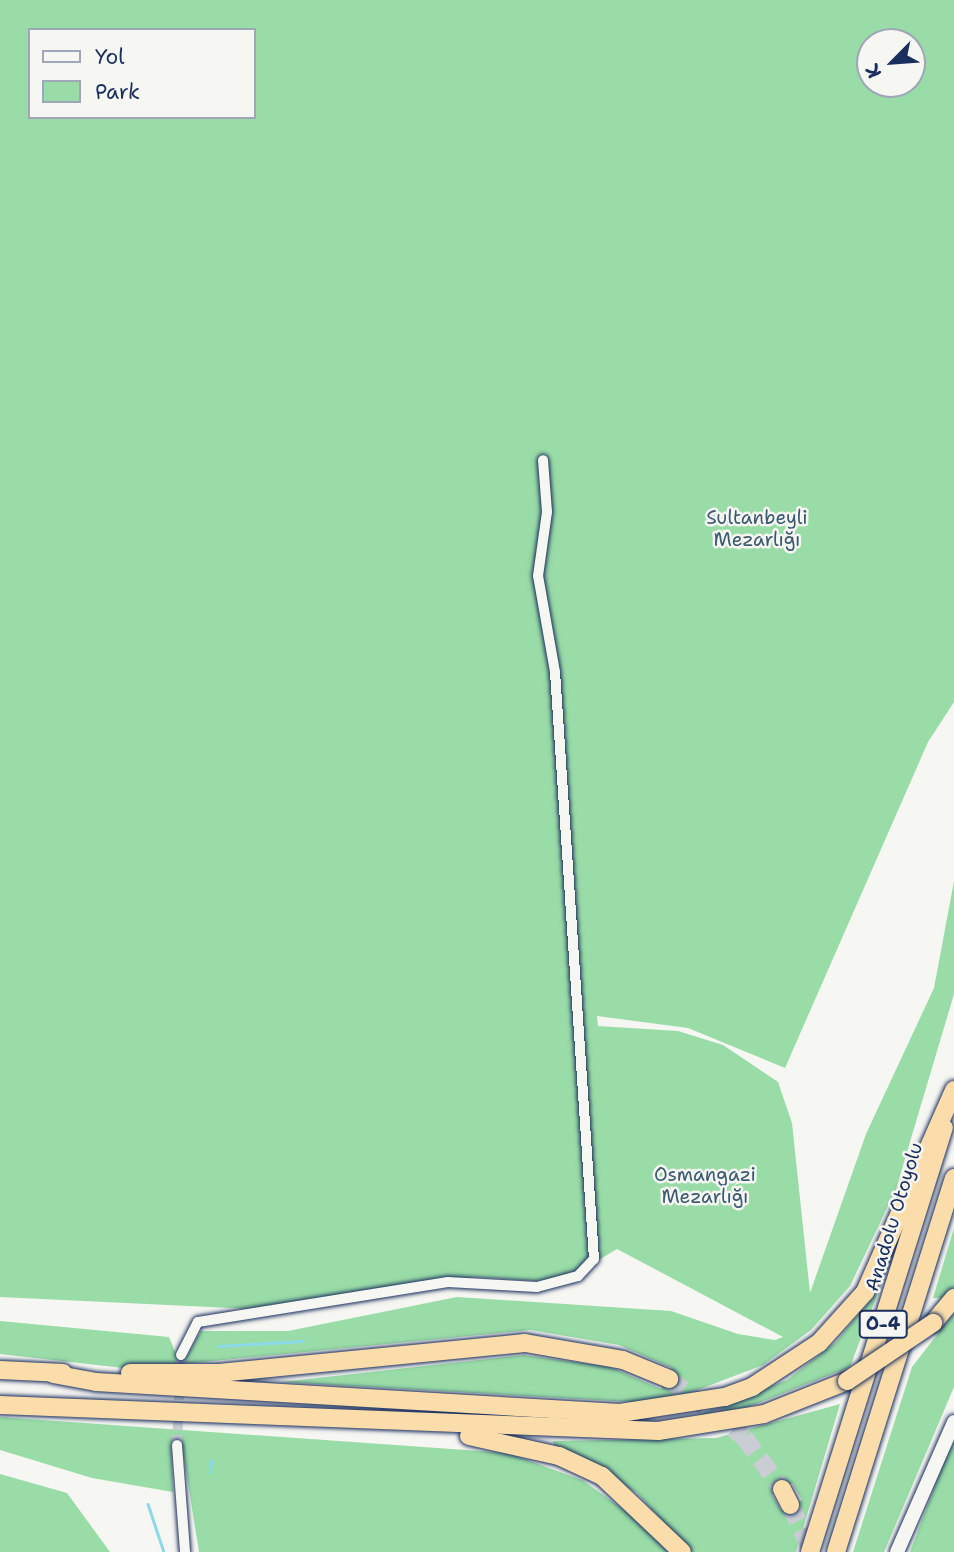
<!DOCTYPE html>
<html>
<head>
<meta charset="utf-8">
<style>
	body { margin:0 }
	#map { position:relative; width:954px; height:1552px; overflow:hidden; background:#f6f6f2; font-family:"Shantell Sans",sans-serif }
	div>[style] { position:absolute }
	.green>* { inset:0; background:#99dca7 }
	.stream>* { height:2.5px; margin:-1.25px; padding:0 1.25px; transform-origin:1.25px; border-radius:1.25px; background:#8bdae8 }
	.street-tunnel>* { height:10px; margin-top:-5px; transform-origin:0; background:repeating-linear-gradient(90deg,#caced4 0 10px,transparent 0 15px) }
	.highway-tunnel>* { height:18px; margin-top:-9px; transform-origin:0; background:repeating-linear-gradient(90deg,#caced4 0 18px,transparent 0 27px) }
	.roads { filter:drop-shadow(0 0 2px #1b2f5e) drop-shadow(0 0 2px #1b2f5e) }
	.street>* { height:10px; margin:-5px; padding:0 5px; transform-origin:5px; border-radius:5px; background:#f6f6f2 }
	.secondary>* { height:14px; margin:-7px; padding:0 7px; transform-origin:7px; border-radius:7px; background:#f6f6f2 }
	.highway>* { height:18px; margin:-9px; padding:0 9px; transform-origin:9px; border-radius:9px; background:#faddab }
	.bridges { filter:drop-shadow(0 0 2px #1b2f5e) drop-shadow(0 0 2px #1b2f5e) }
	.highway-bridge>* { height:18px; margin:-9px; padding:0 9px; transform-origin:9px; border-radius:9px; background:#faddab }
	span { translate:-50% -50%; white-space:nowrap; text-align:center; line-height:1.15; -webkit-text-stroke:5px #f6f6f2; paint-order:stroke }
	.shield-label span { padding:2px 5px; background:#f6f6f2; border:2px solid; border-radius:5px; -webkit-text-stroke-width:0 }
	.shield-label { font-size:18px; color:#1b2f5e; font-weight:700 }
	.park-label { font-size:19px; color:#3a5a70 }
	.street-label { font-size:19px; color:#1b2f5e }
	.legend { position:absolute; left:28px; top:28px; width:228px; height:91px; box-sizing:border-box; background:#f6f6f2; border:2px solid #9ea6b7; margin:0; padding:9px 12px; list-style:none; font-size:21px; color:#1b2f5e }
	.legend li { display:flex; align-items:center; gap:14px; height:35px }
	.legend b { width:35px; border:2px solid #9ea6b7 }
	.north { position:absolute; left:856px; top:28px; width:70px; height:70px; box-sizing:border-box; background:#f6f6f2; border:2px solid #9ea6b7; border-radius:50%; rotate:245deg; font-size:19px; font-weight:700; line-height:28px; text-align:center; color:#1b2f5e }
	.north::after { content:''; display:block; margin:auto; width:24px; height:32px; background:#1b2f5e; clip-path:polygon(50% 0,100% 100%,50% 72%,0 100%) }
</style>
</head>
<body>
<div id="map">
	<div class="green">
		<i style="clip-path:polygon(evenodd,0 0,954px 0,954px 702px,928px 742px,785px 1068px,688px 1028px,597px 1016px,598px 1026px,678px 1031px,723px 1045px,778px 1082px,792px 1123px,810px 1293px,866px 1134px,934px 988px,954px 881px,954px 994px,896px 1189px,850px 1286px,811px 1330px,763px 1365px,674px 1399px,632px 1402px,281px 1382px,524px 1355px,610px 1367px,661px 1389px,672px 1368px,619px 1345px,530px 1330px,132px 1369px,0 1354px,0 1321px,169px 1337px,176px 1354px,187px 1356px,201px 1331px,288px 1331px,457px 1297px,671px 1311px,738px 1334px,775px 1340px,783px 1337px,617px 1249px,574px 1275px,536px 1281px,474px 1277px,252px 1309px,0 1297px,0 0,30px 30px,254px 30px,254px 117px,30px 117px,30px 30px,0 0,870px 42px,912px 42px,912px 84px,870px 84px,870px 42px)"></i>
		<i style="clip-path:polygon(954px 1228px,954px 1287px,936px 1308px,940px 1298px,933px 1298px)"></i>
		<i style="clip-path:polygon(879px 1290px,850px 1367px,748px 1407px,690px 1418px,787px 1380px,835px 1343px)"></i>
		<i style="clip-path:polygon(954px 1313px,954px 1387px,884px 1552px,853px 1552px,912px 1367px)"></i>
		<i style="clip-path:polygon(evenodd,840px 1404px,796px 1552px,691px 1552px,637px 1493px,554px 1446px,553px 1441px,716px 1438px,840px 1404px,792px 1483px,802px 1500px,781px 1510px,772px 1495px,792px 1483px)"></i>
		<i style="clip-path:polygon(0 1417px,508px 1453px,582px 1480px,640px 1521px,668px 1552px,199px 1552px,182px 1446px,171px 1444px,173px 1492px,92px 1478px,0 1450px)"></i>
		<i style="clip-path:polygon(954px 1442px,954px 1552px,910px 1552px,943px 1464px)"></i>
		<i style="clip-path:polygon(0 1474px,67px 1493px,110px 1552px,0 1552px)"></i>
	</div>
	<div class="stream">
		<i style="left:218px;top:1346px;width:85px;rotate:-3.4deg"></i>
		<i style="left:210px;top:1473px;width:12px;rotate:-85deg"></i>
		<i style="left:148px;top:1504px;width:51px;rotate:71.6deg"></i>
	</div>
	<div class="street-tunnel">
		<i style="left:177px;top:1445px;width:90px;rotate:-87.5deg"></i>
	</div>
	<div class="highway-tunnel">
		<i style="left:669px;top:1379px;width:95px;rotate:37.7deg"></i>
		<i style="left:744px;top:1437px;width:64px;rotate:53.8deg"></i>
		<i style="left:790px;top:1505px;width:52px;rotate:64.9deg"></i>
	</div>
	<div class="roads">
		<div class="street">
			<i style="left:181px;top:1355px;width:37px;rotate:-63deg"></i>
			<i style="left:198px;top:1322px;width:253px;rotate:-9.1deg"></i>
			<i style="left:448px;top:1282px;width:89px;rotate:3.2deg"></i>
			<i style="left:537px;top:1287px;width:42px;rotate:-15deg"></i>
			<i style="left:578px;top:1276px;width:23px;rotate:-47deg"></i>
			<i style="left:594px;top:1259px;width:588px;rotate:-93.8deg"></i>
			<i style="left:555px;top:672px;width:97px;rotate:-100deg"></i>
			<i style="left:538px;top:576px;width:65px;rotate:-82deg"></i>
			<i style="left:547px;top:512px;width:52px;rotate:-94.4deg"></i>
			<i style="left:177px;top:1445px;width:107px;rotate:85.7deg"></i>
		</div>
		<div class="secondary">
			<i style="left:897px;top:1552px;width:142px;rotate:-66.3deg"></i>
		</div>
		<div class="highway">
			<i style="left:933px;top:1323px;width:33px;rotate:-50deg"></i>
			<i style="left:0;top:1370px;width:63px;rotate:2.7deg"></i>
			<i style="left:130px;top:1373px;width:89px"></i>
			<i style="left:219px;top:1373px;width:307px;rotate:-5.6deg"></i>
			<i style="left:525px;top:1343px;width:99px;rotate:9.8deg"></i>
			<i style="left:623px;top:1360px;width:50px;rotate:22.4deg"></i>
			<i style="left:53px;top:1374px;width:44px;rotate:10.5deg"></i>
			<i style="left:96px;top:1382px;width:525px;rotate:3.39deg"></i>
			<i style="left:620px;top:1413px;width:106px;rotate:-8.7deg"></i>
			<i style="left:725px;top:1397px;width:29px;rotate:-20deg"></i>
			<i style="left:752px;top:1387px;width:80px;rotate:-33.3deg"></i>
			<i style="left:819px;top:1343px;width:69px;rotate:-48deg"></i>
			<i style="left:865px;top:1292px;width:221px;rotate:-66.2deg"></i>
			<i style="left:0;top:1405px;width:659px;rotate:2.26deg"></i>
			<i style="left:658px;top:1431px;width:107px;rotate:-9.1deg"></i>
			<i style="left:764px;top:1414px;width:89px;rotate:-21.7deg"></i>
			<i style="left:469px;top:1436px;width:92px;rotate:12.5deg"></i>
			<i style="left:559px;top:1456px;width:47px;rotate:24.9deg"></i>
			<i style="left:602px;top:1476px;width:110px;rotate:43.5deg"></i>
			<i style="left:782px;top:1489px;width:18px;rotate:63deg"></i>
			<i style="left:810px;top:1552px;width:445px;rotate:-72.5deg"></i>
			<i style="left:836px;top:1552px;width:392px;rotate:-72.5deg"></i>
		</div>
	</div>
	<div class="bridges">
		<div class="highway-bridge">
			<i style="left:847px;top:1381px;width:104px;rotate:-34deg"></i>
		</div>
	</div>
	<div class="shield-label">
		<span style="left:883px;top:1324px">O-4</span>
	</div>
	<div class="park-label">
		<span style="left:757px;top:529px">Sultanbeyli<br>Mezarlığı</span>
		<span style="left:705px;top:1186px">Osmangazi<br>Mezarlığı</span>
	</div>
	<div class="street-label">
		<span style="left:894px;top:1217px;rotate:-73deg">Anadolu Otoyolu</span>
	</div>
	<ul class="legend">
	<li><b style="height:9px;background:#f6f6f2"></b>Yol</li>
	<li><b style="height:19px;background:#99dca7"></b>Park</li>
	</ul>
	<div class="north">K</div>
</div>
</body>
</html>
